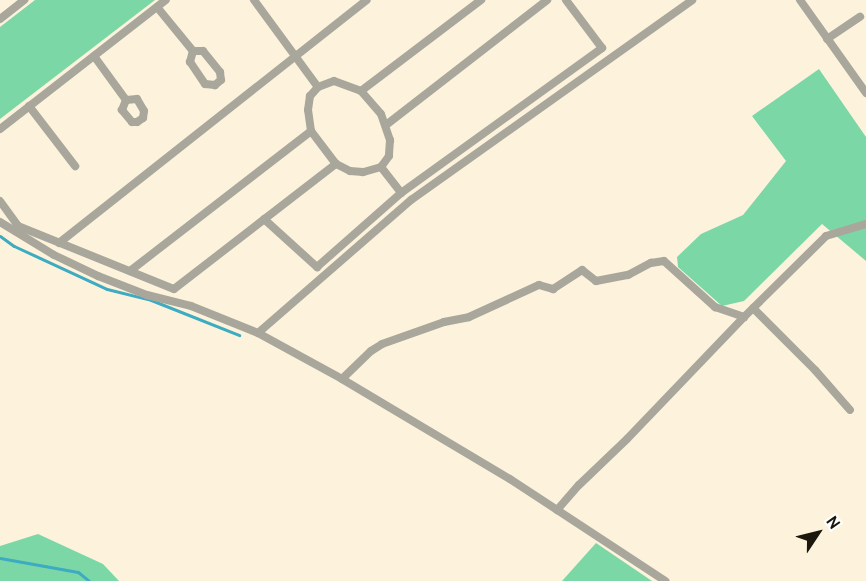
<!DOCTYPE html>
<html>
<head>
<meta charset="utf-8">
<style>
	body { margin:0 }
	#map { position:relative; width:866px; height:581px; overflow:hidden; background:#fdf3dc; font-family:Cabin,sans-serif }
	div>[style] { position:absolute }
	.green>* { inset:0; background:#7cd7a6 }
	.stream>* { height:3px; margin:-1.5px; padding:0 1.5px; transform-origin:1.5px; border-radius:1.5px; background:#3dabc1 }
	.street>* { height:8px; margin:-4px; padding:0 4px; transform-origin:4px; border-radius:4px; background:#a9a79b }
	span { translate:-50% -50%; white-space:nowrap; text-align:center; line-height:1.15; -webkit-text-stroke:5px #fff; paint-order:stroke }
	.north { position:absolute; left:788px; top:503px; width:60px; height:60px; -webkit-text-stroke:4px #fff; paint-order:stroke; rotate:55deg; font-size:16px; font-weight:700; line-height:24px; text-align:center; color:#1c170d }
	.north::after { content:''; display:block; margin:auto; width:21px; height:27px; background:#1c170d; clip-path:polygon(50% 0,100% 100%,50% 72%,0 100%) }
</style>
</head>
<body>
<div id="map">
	<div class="green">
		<i style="clip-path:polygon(35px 0,155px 0,0 119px,0 27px)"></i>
		<i style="clip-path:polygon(819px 69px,866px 137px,866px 261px,822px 224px,744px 301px,722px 306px,678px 267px,677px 257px,701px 234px,743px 215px,786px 161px,752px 116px)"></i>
		<i style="clip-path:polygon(38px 534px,103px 564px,119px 581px,0 581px,0 546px)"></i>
		<i style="clip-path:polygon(596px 543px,652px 581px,562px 581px)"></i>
	</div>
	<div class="stream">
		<i style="left:0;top:236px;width:17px;rotate:36deg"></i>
		<i style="left:14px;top:246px;width:102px;rotate:24.8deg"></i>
		<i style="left:107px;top:289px;width:45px;rotate:14deg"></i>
		<i style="left:151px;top:300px;width:95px;rotate:21.7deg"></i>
		<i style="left:0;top:558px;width:79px;rotate:10.2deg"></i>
		<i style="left:78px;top:572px;width:14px;rotate:39deg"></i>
	</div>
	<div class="street">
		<i style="left:254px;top:0;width:108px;rotate:53.7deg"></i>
		<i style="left:800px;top:0;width:114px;rotate:54.6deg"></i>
		<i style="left:157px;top:7px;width:57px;rotate:50.7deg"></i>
		<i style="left:193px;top:51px;width:10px"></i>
		<i style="left:203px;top:51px;width:27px;rotate:51deg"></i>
		<i style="left:220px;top:72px;width:8px;rotate:83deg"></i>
		<i style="left:221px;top:80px;width:8px;rotate:140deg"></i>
		<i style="left:215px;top:85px;width:10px;rotate:-174deg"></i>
		<i style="left:205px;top:84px;width:27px;rotate:-124deg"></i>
		<i style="left:190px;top:62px;width:11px;rotate:-75deg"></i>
		<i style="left:0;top:19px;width:31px;rotate:-38deg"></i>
		<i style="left:827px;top:39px;width:40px;rotate:-34deg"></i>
		<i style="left:94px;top:56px;width:54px;rotate:54deg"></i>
		<i style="left:126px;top:100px;width:11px;rotate:-5deg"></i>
		<i style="left:137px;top:99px;width:14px;rotate:60deg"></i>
		<i style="left:144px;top:111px;width:7px;rotate:98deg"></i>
		<i style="left:143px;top:118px;width:7px;rotate:146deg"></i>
		<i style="left:137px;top:122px;width:5px;rotate:180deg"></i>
		<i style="left:132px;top:122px;width:16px;rotate:-130deg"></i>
		<i style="left:122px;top:110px;width:11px;rotate:-68deg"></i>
		<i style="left:334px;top:81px;width:29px;rotate:20deg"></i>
		<i style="left:361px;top:91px;width:30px;rotate:49deg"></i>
		<i style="left:381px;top:114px;width:28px;rotate:71deg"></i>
		<i style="left:390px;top:140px;width:16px;rotate:94deg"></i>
		<i style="left:389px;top:156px;width:14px;rotate:126deg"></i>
		<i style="left:381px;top:167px;width:19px;rotate:164deg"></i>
		<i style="left:363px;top:172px;width:13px;rotate:-176deg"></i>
		<i style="left:350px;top:171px;width:16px;rotate:-153deg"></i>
		<i style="left:336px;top:164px;width:41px;rotate:-127.1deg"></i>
		<i style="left:311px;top:131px;width:21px;rotate:-98deg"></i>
		<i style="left:308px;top:110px;width:14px;rotate:-82deg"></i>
		<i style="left:310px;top:96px;width:12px;rotate:-48deg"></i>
		<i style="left:318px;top:87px;width:17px;rotate:-21deg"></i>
		<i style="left:361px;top:91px;width:151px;rotate:-37.2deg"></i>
		<i style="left:29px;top:106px;width:76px;rotate:52.5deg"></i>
		<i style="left:386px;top:125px;width:204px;rotate:-37.8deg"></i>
		<i style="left:0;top:129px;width:210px;rotate:-37.9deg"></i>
		<i style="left:381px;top:167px;width:33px;rotate:52deg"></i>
		<i style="left:401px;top:193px;width:248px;rotate:-35.8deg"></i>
		<i style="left:602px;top:48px;width:60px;rotate:-126.9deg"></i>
		<i style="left:0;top:201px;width:31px;rotate:54deg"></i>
		<i style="left:18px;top:226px;width:168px;rotate:22deg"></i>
		<i style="left:174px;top:289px;width:205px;rotate:-37.7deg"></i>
		<i style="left:264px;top:219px;width:72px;rotate:42.2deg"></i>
		<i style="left:317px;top:267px;width:112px;rotate:-41.4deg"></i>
		<i style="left:0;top:222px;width:63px;rotate:31.4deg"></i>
		<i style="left:54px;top:255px;width:49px;rotate:25.5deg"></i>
		<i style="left:98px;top:276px;width:53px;rotate:21.2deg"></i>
		<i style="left:147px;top:295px;width:45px;rotate:14deg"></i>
		<i style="left:191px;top:306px;width:72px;rotate:21.9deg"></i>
		<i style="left:258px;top:333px;width:96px;rotate:28.7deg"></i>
		<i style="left:342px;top:379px;width:196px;rotate:30.8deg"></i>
		<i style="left:510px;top:479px;width:186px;rotate:33.3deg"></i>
		<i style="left:59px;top:243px;width:392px;rotate:-38.3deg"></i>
		<i style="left:130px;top:271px;width:229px;rotate:-37.7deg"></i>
		<i style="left:753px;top:308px;width:88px;rotate:45deg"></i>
		<i style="left:815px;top:370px;width:53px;rotate:48.8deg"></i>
		<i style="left:258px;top:333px;width:203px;rotate:-41deg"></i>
		<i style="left:411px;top:200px;width:345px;rotate:-35.4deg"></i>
		<i style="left:342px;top:379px;width:40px;rotate:-44deg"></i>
		<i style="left:371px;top:351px;width:13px;rotate:-32deg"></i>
		<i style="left:382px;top:344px;width:66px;rotate:-19.5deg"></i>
		<i style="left:444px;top:322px;width:25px;rotate:-11deg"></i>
		<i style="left:469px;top:317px;width:77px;rotate:-24.6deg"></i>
		<i style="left:539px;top:285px;width:15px;rotate:16deg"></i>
		<i style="left:553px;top:289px;width:35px;rotate:-33deg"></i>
		<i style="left:582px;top:270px;width:18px;rotate:38deg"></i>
		<i style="left:596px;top:281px;width:33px;rotate:-11deg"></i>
		<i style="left:628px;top:275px;width:26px;rotate:-28deg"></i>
		<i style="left:651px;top:263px;width:13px;rotate:-9deg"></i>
		<i style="left:664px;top:261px;width:69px;rotate:42deg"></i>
		<i style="left:715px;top:307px;width:31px;rotate:19deg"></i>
		<i style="left:557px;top:510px;width:33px;rotate:-49deg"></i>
		<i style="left:579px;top:485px;width:66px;rotate:-43.8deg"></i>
		<i style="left:627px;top:439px;width:169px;rotate:-46.2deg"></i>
		<i style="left:744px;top:317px;width:115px;rotate:-44.6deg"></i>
		<i style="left:826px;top:236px;width:42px;rotate:-16.7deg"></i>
	</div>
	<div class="north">N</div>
</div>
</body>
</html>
